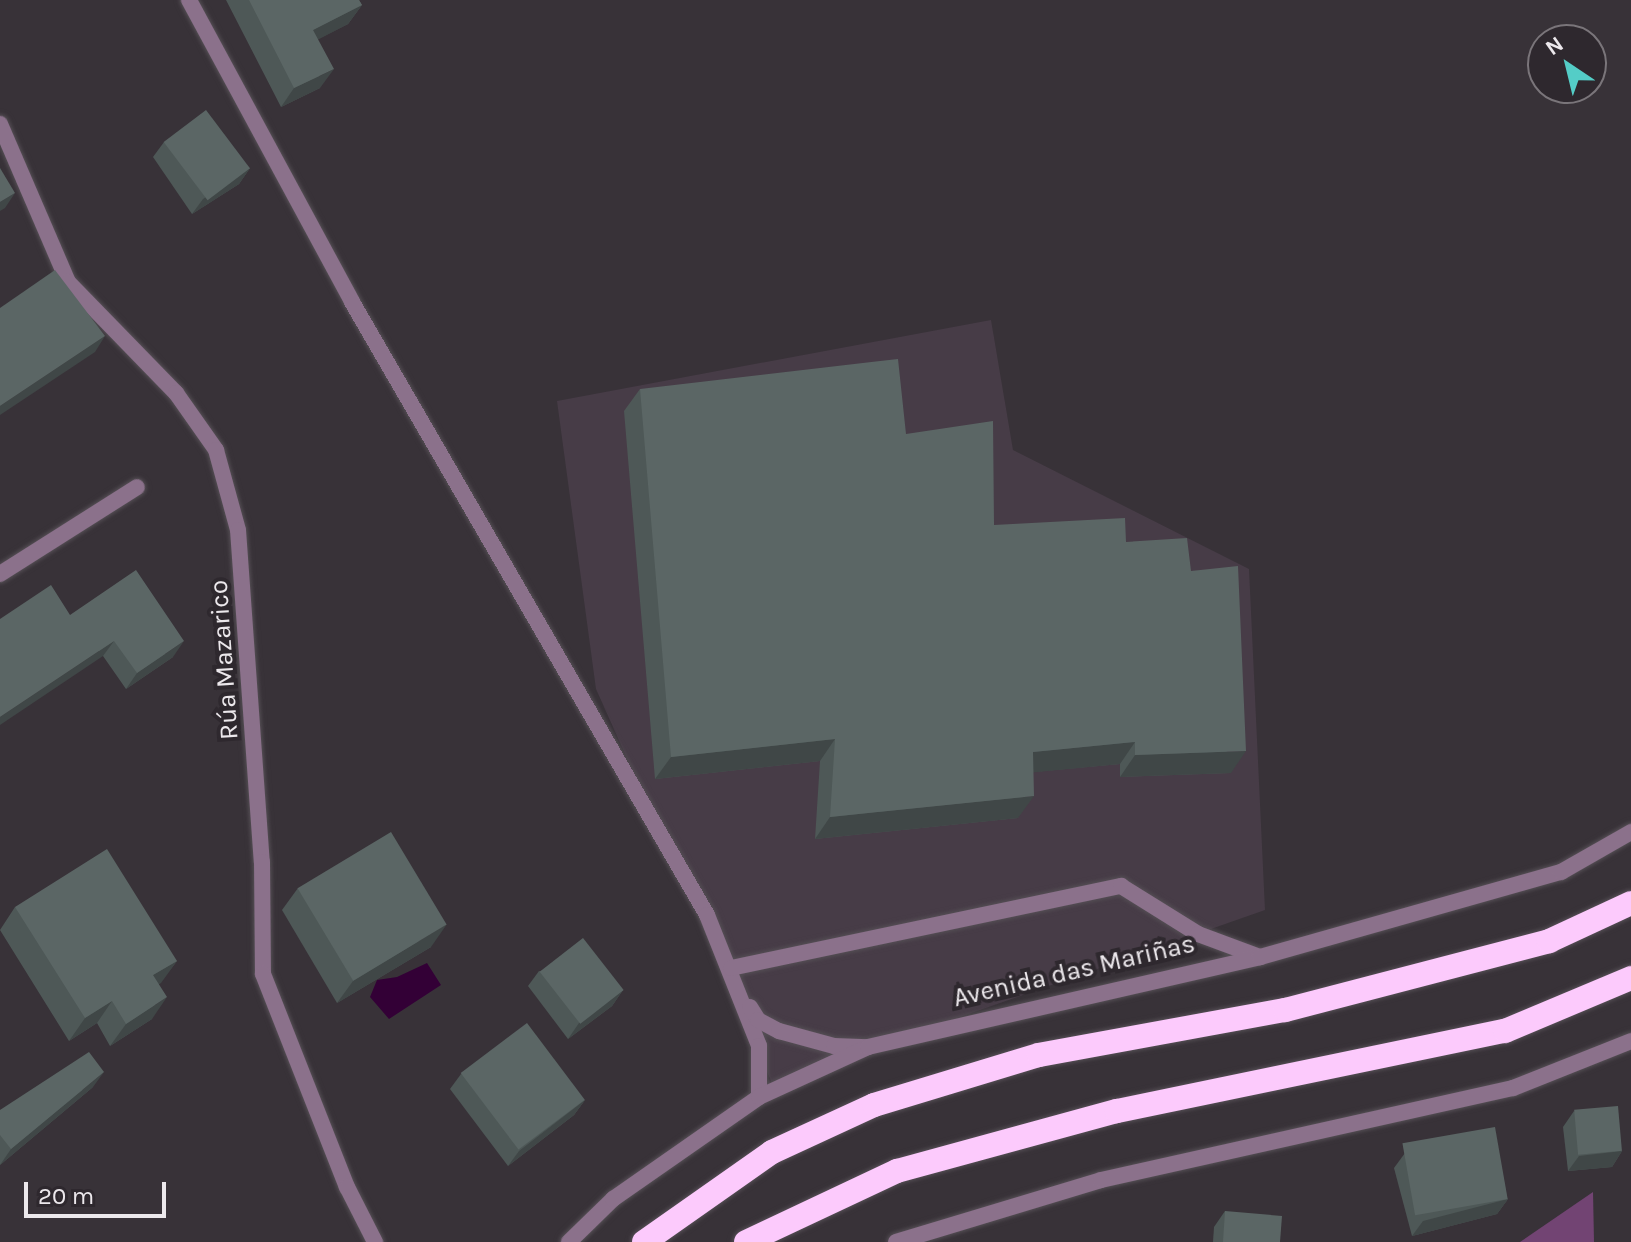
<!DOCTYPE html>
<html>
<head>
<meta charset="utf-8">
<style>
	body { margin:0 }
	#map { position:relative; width:1631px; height:1242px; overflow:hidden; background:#383238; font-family:Karla,sans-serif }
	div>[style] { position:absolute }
	.built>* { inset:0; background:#473c47 }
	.green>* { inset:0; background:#724473 }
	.water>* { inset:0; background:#330036 }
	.roads { filter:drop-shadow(0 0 2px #554f55) drop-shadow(0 0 2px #554f55) }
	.lane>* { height:16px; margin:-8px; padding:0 8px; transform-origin:8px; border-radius:8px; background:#8b718b }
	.street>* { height:16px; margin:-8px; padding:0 8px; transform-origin:8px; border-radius:8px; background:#8b718b }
	.highway>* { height:24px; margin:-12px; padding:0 12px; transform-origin:12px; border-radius:12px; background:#fccafc }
	.wall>* { inset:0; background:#4e5857 }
	.shaded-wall>* { inset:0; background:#404747 }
	.building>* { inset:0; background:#5b6665; transform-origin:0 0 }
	span { translate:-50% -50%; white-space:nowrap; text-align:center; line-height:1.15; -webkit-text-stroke:8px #2e282e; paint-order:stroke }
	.street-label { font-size:26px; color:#ece8ec }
	.north { position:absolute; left:1527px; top:24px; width:80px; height:80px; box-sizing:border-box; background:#2e282e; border:2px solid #7a757a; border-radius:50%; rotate:325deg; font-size:22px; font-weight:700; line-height:32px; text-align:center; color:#ece8ec }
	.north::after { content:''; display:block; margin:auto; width:28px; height:36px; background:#54cdc7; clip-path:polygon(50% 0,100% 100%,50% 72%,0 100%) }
	.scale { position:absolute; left:24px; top:1182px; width:142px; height:36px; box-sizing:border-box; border:4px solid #ece8ec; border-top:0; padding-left:10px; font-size:24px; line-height:28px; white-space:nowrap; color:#ece8ec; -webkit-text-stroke:6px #2e282e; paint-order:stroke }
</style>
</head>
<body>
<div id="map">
	<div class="built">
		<i style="clip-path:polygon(991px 320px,1013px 450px,1249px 569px,1265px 910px,772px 1083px,596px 689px,557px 401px)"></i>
	</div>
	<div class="green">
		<i style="clip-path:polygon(1593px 1192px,1594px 1242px,1520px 1242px)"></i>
	</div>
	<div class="water">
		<i style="clip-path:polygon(427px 963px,441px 985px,389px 1019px,370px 997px,377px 980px,397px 977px)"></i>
	</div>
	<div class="roads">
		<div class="lane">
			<i style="left:189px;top:0;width:343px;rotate:61.6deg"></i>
			<i style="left:352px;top:302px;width:708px;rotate:59.92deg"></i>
			<i style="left:707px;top:915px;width:141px;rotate:68.3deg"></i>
			<i style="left:759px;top:1046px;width:51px;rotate:90deg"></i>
			<i style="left:731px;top:968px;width:399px;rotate:-11.9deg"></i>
			<i style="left:1121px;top:886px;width:91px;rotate:31.9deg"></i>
			<i style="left:1198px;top:934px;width:66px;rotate:20.4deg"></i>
			<i style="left:750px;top:1007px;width:15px;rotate:58deg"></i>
			<i style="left:758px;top:1020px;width:24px;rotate:28deg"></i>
			<i style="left:779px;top:1031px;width:57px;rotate:15.3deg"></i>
			<i style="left:834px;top:1046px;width:34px;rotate:2deg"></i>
		</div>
		<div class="street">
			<i style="left:0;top:124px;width:172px;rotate:66.7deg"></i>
			<i style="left:68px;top:282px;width:155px;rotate:45.8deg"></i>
			<i style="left:176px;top:393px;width:70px;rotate:54.9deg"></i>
			<i style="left:216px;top:450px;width:83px;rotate:74.6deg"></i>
			<i style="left:238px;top:530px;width:333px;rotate:85.9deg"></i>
			<i style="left:262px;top:862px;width:112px;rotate:89.5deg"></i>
			<i style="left:263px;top:974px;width:229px;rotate:68.5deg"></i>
			<i style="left:347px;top:1187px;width:62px;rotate:63deg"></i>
			<i style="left:0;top:574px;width:162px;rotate:-32.4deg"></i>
			<i style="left:569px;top:1242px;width:62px;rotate:-44.3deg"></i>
			<i style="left:613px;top:1199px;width:178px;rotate:-34.9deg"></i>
			<i style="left:759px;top:1097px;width:120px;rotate:-24.6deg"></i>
			<i style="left:868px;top:1047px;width:402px;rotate:-12.9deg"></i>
			<i style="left:1260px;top:957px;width:313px;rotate:-15.8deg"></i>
			<i style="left:1561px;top:872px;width:81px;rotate:-29.7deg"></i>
			<i style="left:896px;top:1242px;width:214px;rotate:-16.8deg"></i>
			<i style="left:1101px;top:1180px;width:422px;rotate:-12.6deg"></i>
			<i style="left:1513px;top:1088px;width:127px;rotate:-21.7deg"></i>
		</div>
		<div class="highway">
			<i style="left:644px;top:1242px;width:156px;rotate:-35.1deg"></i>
			<i style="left:772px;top:1152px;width:112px;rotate:-24.7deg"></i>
			<i style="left:874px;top:1105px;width:172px;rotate:-16.9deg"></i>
			<i style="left:1039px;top:1055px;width:250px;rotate:-10.4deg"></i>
			<i style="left:1285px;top:1010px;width:273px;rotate:-14.6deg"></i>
			<i style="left:1549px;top:941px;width:90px;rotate:-24.9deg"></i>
			<i style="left:746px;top:1242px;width:167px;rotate:-25.2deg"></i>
			<i style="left:897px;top:1171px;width:228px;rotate:-15.3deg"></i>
			<i style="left:1117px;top:1111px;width:396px;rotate:-11.7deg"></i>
			<i style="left:1505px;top:1031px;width:137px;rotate:-22.8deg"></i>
		</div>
	</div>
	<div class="wall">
		<i style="clip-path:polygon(226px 0,359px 0,362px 5px,348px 24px,318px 39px,320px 88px,281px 107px)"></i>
		<i style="clip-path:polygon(164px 142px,250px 168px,239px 184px,192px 214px,153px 157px)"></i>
		<i style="clip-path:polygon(640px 389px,906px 434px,994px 525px,1126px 542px,1191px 571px,1231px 773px,1120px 777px,1120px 764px,1033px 772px,1018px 818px,815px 839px,820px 761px,655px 779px,624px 411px)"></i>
		<i style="clip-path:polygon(70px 615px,173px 657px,126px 689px,103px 656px)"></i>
		<i style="clip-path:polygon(298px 888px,431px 947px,337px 1003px,282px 910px)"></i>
		<i style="clip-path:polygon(15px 907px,177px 961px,159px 984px,152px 1019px,110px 1046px,97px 1023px,69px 1041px,0 930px)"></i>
		<i style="clip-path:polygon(539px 971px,623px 990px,612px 1006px,568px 1039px,528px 986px)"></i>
		<i style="clip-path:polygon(461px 1074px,585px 1100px,574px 1115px,508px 1166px,450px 1089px)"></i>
		<i style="clip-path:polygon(93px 1087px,0 1165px,0 1110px)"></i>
		<i style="clip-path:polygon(1574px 1111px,1622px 1151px,1612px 1167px,1568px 1171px,1563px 1127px)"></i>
		<i style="clip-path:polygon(1405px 1153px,1508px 1199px,1497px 1214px,1412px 1236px,1394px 1168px)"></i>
		<i style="clip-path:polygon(1225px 1211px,1280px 1242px,1213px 1242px,1214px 1227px)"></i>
	</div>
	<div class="shaded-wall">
		<i style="clip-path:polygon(362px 5px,348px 24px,300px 49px,313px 30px)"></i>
		<i style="clip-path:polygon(334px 69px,320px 88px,281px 107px,294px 88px)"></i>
		<i style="clip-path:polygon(250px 168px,239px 184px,192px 214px,203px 199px)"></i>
		<i style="clip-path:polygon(15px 193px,5px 208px,0 211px,0 202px)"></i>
		<i style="clip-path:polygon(105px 336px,95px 352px,0 415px,0 406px)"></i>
		<i style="clip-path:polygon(114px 641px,103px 656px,0 725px,0 717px)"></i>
		<i style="clip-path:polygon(184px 641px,173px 657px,126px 689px,137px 673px)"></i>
		<i style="clip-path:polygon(835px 739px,820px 761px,655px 779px,671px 757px)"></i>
		<i style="clip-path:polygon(1135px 742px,1120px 764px,1017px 774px,1033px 752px)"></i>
		<i style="clip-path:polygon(1246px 751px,1231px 773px,1120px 777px,1135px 755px)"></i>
		<i style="clip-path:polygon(1034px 796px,1018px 818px,815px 839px,830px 817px)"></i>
		<i style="clip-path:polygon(447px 924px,431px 947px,337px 1003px,353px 981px)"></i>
		<i style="clip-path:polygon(177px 961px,161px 983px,138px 997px,153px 975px)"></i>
		<i style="clip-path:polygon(623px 990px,612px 1006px,568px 1039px,579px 1023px)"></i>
		<i style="clip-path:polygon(167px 997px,152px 1019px,110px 1046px,126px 1024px)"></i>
		<i style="clip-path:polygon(112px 1001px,97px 1023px,69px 1041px,85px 1018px)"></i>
		<i style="clip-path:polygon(104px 1072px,93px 1087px,0 1165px,11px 1149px)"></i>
		<i style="clip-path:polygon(585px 1100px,574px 1115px,508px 1166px,519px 1151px)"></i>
		<i style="clip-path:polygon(1622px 1151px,1612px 1167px,1568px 1171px,1579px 1156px)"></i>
		<i style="clip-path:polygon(1508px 1199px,1497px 1214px,1412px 1236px,1423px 1221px)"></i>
	</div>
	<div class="building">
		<i style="clip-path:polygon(249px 0,359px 0,362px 5px,313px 30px,334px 69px,294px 88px)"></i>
		<i style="left:206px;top:110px;width:73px;height:53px;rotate:53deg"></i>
		<i style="clip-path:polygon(0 168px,15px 193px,0 202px)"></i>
		<i style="clip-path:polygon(55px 270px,105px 336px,0 406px,0 308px)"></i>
		<i style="clip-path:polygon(898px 359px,906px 434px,993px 421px,994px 525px,1125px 518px,1126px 542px,1187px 538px,1191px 571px,1238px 566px,1246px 751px,1135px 755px,1135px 742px,1033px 752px,1034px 796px,830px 817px,835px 739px,671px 757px,640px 389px)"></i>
		<i style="clip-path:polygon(136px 570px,184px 641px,137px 673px,114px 641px,0 717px,0 619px,51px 585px,70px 615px)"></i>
		<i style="left:391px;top:832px;width:108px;height:109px;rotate:59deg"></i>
		<i style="clip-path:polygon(107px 849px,177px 961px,153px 975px,167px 997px,126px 1024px,112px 1001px,85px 1018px,15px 907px)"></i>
		<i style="left:583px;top:938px;width:66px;height:55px;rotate:52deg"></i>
		<i style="left:527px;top:1023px;width:96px;height:83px;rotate:53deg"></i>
		<i style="clip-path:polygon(89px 1052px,104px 1072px,11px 1149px,0 1135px,0 1110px)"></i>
		<i style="left:1618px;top:1106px;width:45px;height:44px;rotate:85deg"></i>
		<i style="left:1495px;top:1127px;width:73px;height:94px;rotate:80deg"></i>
		<i style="clip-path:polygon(1225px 1211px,1282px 1216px,1280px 1242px,1223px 1242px)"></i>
	</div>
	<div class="street-label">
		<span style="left:224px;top:660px;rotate:-94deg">Rúa Mazarico</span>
		<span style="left:1074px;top:971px;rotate:-13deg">Avenida das Mariñas</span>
	</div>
	<div class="north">N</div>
	<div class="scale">20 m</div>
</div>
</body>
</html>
